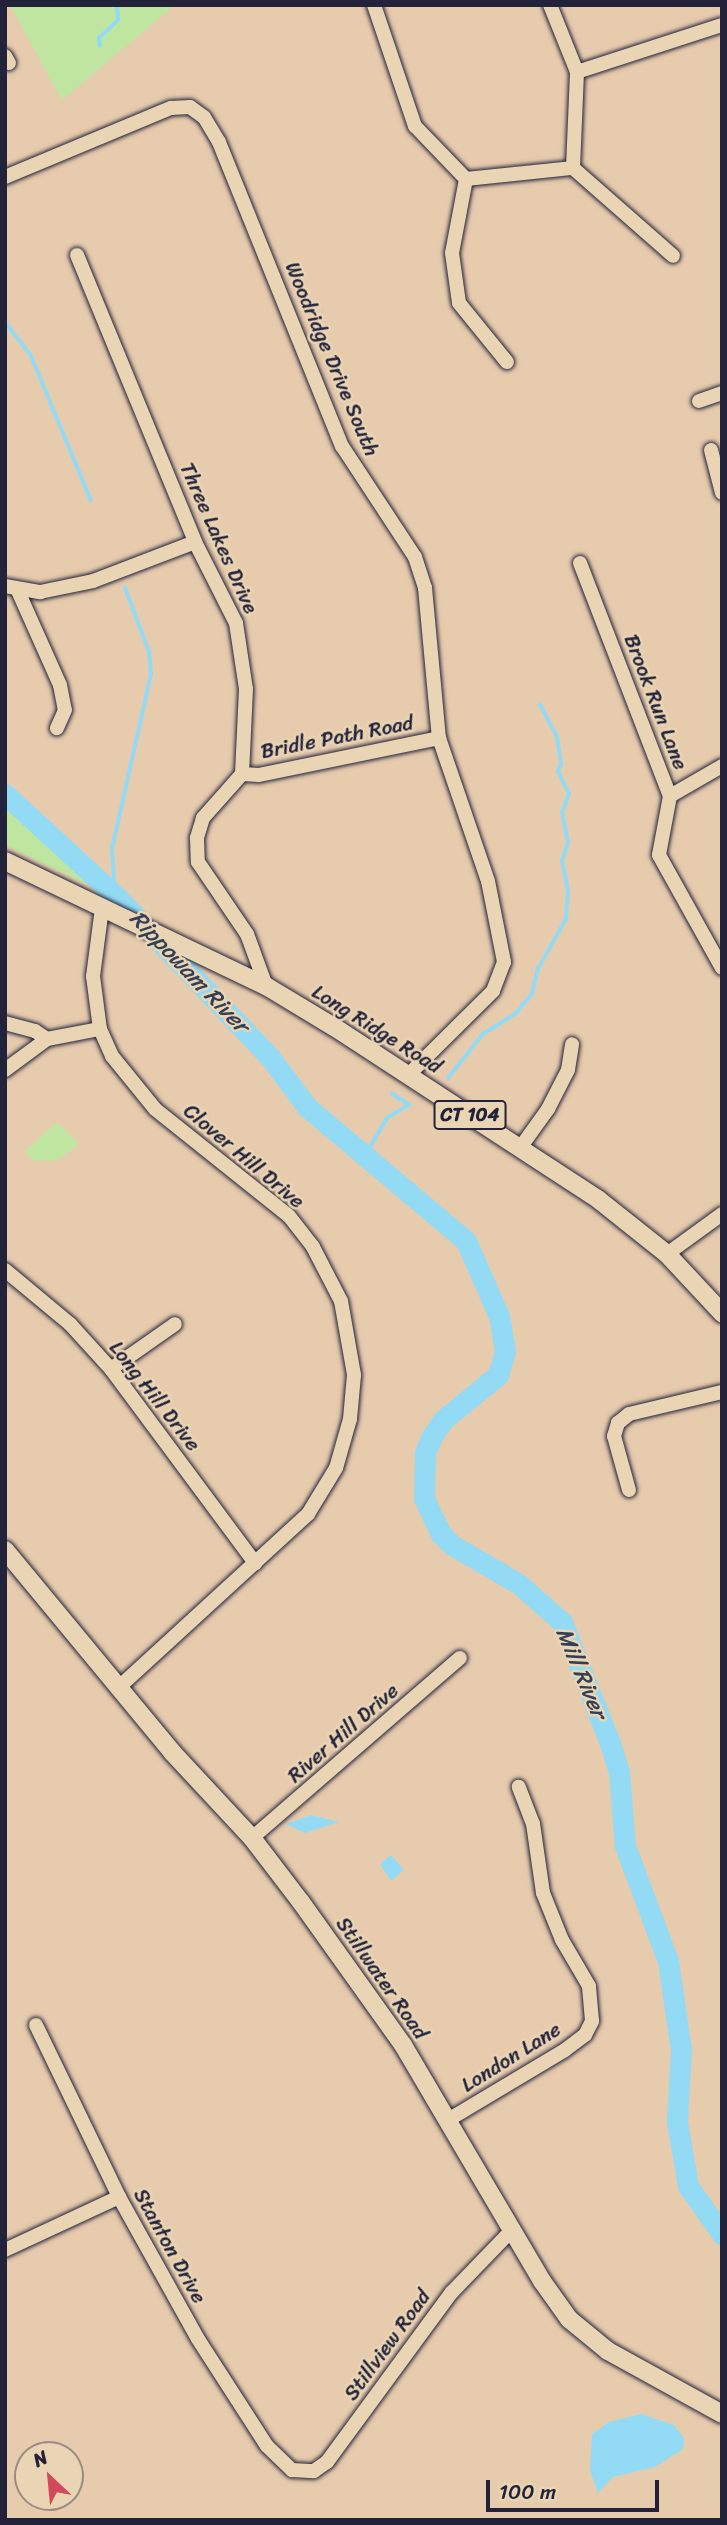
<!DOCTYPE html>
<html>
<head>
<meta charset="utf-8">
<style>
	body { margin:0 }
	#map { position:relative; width:727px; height:2525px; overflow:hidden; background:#e7cbad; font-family:Sriracha,sans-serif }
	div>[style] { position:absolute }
	.green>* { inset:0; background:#bfe6a1 }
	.water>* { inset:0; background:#93daf4 }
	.stream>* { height:3.5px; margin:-1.75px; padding:0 1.75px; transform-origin:1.75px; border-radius:1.75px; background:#93daf4 }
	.river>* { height:21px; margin:-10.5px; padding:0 10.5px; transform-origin:10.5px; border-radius:10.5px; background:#93daf4 }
	.roads { filter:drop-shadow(0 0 2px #22223b) drop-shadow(0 0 2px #22223b) }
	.minor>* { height:14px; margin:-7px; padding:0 7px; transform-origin:7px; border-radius:7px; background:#e9d4b3 }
	.major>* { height:18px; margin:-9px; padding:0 9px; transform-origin:9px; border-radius:9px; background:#e9d4b3 }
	span { translate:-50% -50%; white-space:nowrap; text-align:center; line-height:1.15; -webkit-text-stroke:5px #e9d4b3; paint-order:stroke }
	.shield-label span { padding:2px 5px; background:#e9d4b3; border:2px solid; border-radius:5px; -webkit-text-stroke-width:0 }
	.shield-label { font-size:19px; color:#22223b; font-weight:700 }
	.street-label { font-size:21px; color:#22223b }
	.water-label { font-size:23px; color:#333e57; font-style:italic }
	.frame { position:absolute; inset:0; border:7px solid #22223b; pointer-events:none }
	.north { position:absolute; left:14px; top:2441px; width:70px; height:70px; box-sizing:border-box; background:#e9d4b3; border:2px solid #998d83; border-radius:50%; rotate:334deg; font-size:19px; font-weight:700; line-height:28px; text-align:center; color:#22223b }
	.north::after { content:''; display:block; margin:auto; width:24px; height:32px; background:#d1495b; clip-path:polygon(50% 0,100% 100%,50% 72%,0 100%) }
	.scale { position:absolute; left:486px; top:2480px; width:173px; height:32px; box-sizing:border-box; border:4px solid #22223b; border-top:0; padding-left:9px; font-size:21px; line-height:24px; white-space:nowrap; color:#22223b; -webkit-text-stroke:5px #e9d4b3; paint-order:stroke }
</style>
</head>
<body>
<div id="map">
	<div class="green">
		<i style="clip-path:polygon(10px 5px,175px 5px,62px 100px)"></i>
		<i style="clip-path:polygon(5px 791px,102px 869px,108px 895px,5px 845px)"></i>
		<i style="clip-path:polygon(57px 1122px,79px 1144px,58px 1160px,35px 1161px,24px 1152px)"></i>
	</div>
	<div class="water">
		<i style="clip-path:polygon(311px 1815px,339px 1822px,305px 1833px,286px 1824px)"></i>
		<i style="clip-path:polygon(391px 1855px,404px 1870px,391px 1881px,380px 1864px)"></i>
		<i style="clip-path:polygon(641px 2414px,674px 2425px,684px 2438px,683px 2449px,655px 2467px,613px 2477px,598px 2493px,590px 2471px,592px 2434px,609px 2422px)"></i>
	</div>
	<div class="stream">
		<i style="left:100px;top:46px;width:8px;rotate:-97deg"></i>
		<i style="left:99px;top:38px;width:26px;rotate:-43deg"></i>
		<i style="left:118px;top:20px;width:15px;rotate:-94deg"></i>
		<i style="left:5px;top:322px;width:42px;rotate:51.8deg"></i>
		<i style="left:31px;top:355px;width:157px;rotate:67.5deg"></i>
		<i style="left:115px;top:895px;width:46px;rotate:-93.7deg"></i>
		<i style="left:112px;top:849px;width:179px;rotate:-77.4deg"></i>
		<i style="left:151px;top:674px;width:22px;rotate:-95deg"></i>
		<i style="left:149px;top:652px;width:68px;rotate:-110.6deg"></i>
		<i style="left:448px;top:1078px;width:56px;rotate:-51.5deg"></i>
		<i style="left:483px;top:1034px;width:39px;rotate:-32deg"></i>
		<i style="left:516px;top:1013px;width:25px;rotate:-50deg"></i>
		<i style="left:532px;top:994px;width:26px;rotate:-77deg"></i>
		<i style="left:538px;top:969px;width:57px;rotate:-60.8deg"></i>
		<i style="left:566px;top:919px;width:28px;rotate:-86deg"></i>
		<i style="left:568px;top:891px;width:31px;rotate:-101deg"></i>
		<i style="left:562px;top:861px;width:19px;rotate:-72deg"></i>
		<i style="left:568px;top:843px;width:31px;rotate:-101deg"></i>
		<i style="left:562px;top:813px;width:20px;rotate:-70deg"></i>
		<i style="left:569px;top:794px;width:25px;rotate:-116deg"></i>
		<i style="left:558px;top:771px;width:7px;rotate:-63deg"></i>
		<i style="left:561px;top:765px;width:28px;rotate:-98deg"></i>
		<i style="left:557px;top:737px;width:36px;rotate:-118deg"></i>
		<i style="left:365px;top:1156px;width:44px;rotate:-59.9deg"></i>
		<i style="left:387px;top:1118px;width:26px;rotate:-31deg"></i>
		<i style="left:409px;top:1105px;width:20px;rotate:-147deg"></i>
	</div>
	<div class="river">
		<i style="left:5px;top:794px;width:149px;rotate:42.6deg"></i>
		<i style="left:115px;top:895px;width:223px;rotate:46.3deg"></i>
		<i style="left:269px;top:1056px;width:64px;rotate:53.3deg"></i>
		<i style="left:307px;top:1107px;width:208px;rotate:40.1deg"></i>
		<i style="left:466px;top:1241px;width:82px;rotate:66.3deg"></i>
		<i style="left:499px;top:1316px;width:36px;rotate:80deg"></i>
		<i style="left:505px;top:1351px;width:25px;rotate:106deg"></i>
		<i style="left:498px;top:1375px;width:71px;rotate:140.7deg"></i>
		<i style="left:443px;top:1420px;width:22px;rotate:124deg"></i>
		<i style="left:431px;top:1438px;width:16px;rotate:112deg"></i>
		<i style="left:425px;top:1453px;width:46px;rotate:91.2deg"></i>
		<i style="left:424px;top:1499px;width:39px;rotate:64deg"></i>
		<i style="left:441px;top:1534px;width:16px;rotate:45deg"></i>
		<i style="left:452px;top:1545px;width:78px;rotate:30.2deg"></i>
		<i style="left:519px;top:1584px;width:57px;rotate:41.5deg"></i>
		<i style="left:562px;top:1622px;width:130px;rotate:68.4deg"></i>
		<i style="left:610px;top:1743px;width:30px;rotate:73deg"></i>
		<i style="left:619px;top:1772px;width:74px;rotate:85.4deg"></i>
		<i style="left:625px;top:1846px;width:123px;rotate:69.5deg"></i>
		<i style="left:668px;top:1961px;width:90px;rotate:81.7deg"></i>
		<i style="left:681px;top:2050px;width:72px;rotate:93.2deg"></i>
		<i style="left:677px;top:2122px;width:65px;rotate:80.2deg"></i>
		<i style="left:688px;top:2186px;width:59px;rotate:54.7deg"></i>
	</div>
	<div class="roads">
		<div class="minor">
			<i style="left:374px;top:5px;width:128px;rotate:71.3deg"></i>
			<i style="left:415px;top:126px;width:74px;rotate:46.1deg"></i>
			<i style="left:5px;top:56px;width:8px;rotate:60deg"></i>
			<i style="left:577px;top:72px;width:152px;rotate:-18deg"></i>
			<i style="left:573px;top:168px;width:133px;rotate:41.3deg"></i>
			<i style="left:5px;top:177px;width:180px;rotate:-22.6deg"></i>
			<i style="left:171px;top:108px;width:19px;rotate:-3deg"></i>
			<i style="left:190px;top:107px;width:17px;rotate:36deg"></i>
			<i style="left:204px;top:117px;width:29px;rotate:59deg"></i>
			<i style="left:219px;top:142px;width:328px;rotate:68deg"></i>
			<i style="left:342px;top:446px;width:133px;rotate:56.7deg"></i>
			<i style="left:415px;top:557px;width:33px;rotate:72deg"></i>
			<i style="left:425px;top:588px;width:151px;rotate:84.7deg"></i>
			<i style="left:439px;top:738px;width:151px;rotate:71.1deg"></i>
			<i style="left:488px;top:881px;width:83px;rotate:78.8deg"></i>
			<i style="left:504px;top:962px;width:31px;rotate:111deg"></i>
			<i style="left:493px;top:991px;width:120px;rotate:135.3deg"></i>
			<i style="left:466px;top:179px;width:108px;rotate:-5.9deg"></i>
			<i style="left:573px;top:168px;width:96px;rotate:-87.6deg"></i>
			<i style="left:577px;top:72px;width:72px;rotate:-111.9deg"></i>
			<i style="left:466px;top:179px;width:75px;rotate:100.7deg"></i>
			<i style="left:452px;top:253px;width:50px;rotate:82deg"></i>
			<i style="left:459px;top:303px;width:76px;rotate:50.9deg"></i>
			<i style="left:77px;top:255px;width:310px;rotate:67.6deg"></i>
			<i style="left:195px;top:542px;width:91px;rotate:63.2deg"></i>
			<i style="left:236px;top:623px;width:67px;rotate:81.4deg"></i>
			<i style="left:246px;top:689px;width:85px;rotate:92.7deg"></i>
			<i style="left:242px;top:774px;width:59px;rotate:131.6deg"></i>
			<i style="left:203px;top:818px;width:21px;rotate:107deg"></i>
			<i style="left:197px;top:838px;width:24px;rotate:88deg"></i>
			<i style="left:198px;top:862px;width:87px;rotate:55.8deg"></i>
			<i style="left:247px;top:934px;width:55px;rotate:69.9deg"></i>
			<i style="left:699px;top:401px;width:24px;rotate:-19deg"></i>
			<i style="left:711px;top:450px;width:44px;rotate:75.7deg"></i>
			<i style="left:580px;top:563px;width:250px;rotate:68.9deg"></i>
			<i style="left:670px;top:796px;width:60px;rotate:100.6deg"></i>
			<i style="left:659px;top:855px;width:129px;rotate:60.9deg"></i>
			<i style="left:5px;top:586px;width:36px;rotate:10deg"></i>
			<i style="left:40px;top:592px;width:54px;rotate:-11.7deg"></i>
			<i style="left:93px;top:581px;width:109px;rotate:-20.9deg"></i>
			<i style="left:18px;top:591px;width:103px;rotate:65.9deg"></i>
			<i style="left:60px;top:685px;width:25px;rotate:79deg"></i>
			<i style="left:65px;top:710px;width:20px;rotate:114deg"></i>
			<i style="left:242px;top:774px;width:17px;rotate:3deg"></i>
			<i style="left:259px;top:775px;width:184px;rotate:-11.6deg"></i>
			<i style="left:670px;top:796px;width:60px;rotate:-30deg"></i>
			<i style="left:102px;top:908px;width:69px;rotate:97.5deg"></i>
			<i style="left:93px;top:976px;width:53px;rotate:82.5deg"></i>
			<i style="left:100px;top:1029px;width:30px;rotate:66deg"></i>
			<i style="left:112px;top:1056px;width:68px;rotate:50.9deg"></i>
			<i style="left:155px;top:1109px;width:171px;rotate:38.6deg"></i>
			<i style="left:289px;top:1216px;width:39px;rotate:52deg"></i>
			<i style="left:313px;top:1247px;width:61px;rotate:62.6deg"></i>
			<i style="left:341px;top:1301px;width:75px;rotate:80deg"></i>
			<i style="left:354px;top:1375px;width:44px;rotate:95.2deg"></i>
			<i style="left:350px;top:1419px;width:51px;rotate:105.9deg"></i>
			<i style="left:336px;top:1468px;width:54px;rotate:121.3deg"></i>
			<i style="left:308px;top:1514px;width:258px;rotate:137.5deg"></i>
			<i style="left:5px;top:1023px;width:31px;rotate:15deg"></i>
			<i style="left:35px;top:1031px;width:14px;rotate:34deg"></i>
			<i style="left:5px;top:1070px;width:52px;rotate:-36.4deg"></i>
			<i style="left:47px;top:1039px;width:54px;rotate:-10.7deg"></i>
			<i style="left:520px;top:1148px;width:48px;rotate:-54.3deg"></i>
			<i style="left:548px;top:1109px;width:44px;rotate:-62.9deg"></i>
			<i style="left:568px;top:1070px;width:26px;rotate:-81deg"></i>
			<i style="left:667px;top:1254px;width:68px;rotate:-36deg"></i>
			<i style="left:5px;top:1270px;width:85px;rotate:39.7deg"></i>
			<i style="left:70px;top:1324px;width:61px;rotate:47.7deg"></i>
			<i style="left:111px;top:1369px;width:242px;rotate:53.4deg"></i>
			<i style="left:111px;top:1369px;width:78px;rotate:-35.1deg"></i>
			<i style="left:629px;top:1490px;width:56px;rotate:-105.5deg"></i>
			<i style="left:614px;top:1436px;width:14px;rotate:-73deg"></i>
			<i style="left:618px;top:1423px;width:14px;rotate:-39deg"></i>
			<i style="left:629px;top:1414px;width:96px;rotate:-13.3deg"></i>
			<i style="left:252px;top:1838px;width:275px;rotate:-40.9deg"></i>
			<i style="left:36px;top:2025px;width:191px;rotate:64.2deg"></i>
			<i style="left:119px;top:2197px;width:162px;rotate:60.9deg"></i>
			<i style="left:198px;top:2339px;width:127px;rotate:57.2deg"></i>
			<i style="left:267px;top:2446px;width:35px;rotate:44deg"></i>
			<i style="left:292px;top:2470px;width:22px;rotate:3deg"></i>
			<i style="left:314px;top:2471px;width:16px;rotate:-35deg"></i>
			<i style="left:327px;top:2462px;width:211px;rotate:-53.7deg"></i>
			<i style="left:452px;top:2292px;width:86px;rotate:-45.9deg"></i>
			<i style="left:448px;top:2120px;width:136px;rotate:-30.9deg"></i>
			<i style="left:565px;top:2050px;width:25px;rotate:-37deg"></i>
			<i style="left:585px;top:2035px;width:16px;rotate:-63deg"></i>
			<i style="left:592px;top:2021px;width:35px;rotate:-95deg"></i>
			<i style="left:589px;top:1986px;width:53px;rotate:-120.4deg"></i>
			<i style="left:562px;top:1940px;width:51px;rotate:-112deg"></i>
			<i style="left:543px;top:1893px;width:70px;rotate:-98.2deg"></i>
			<i style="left:533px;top:1824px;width:40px;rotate:-111deg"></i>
			<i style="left:5px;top:2250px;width:126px;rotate:-24.9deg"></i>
		</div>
		<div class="major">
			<i style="left:5px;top:861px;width:289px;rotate:25.6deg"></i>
			<i style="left:266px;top:986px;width:79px;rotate:31.1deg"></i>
			<i style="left:334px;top:1027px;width:316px;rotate:33.1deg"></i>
			<i style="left:599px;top:1200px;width:87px;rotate:38.5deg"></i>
			<i style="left:667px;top:1254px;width:81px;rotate:47deg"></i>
			<i style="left:5px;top:1550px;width:262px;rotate:50.4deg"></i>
			<i style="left:172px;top:1752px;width:117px;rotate:47.1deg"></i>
			<i style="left:252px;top:1838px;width:81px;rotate:52.6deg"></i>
			<i style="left:301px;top:1902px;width:176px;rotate:54.5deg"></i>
			<i style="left:403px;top:2045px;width:274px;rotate:59.5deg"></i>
			<i style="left:542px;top:2281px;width:47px;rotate:54.6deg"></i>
			<i style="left:569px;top:2319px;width:50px;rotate:39.4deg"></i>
			<i style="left:608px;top:2351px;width:130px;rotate:28.9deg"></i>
		</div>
	</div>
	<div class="shield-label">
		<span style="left:470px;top:1115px">CT 104</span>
	</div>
	<div class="street-label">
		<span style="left:332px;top:359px;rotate:67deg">Woodridge Drive South</span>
		<span style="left:219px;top:538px;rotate:66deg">Three Lakes Drive</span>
		<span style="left:656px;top:702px;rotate:69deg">Brook Run Lane</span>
		<span style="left:337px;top:737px;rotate:-11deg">Bridle Path Road</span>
		<span style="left:377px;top:1029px;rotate:32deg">Long Ridge Road</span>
		<span style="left:244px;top:1156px;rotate:40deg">Clover Hill Drive</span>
		<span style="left:155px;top:1396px;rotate:52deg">Long Hill Drive</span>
		<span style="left:343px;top:1733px;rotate:-41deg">River Hill Drive</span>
		<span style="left:382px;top:1978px;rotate:55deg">Stillwater Road</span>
		<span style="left:511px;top:2057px;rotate:-32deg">London Lane</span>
		<span style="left:170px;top:2246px;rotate:61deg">Stanton Drive</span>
		<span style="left:387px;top:2345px;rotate:-54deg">Stillview Road</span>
	</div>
	<div class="water-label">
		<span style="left:189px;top:972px;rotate:46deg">Rippowam River</span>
		<span style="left:581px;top:1673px;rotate:67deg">Mill River</span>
	</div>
	<div class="frame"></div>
	<div class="north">N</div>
	<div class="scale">100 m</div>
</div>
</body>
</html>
